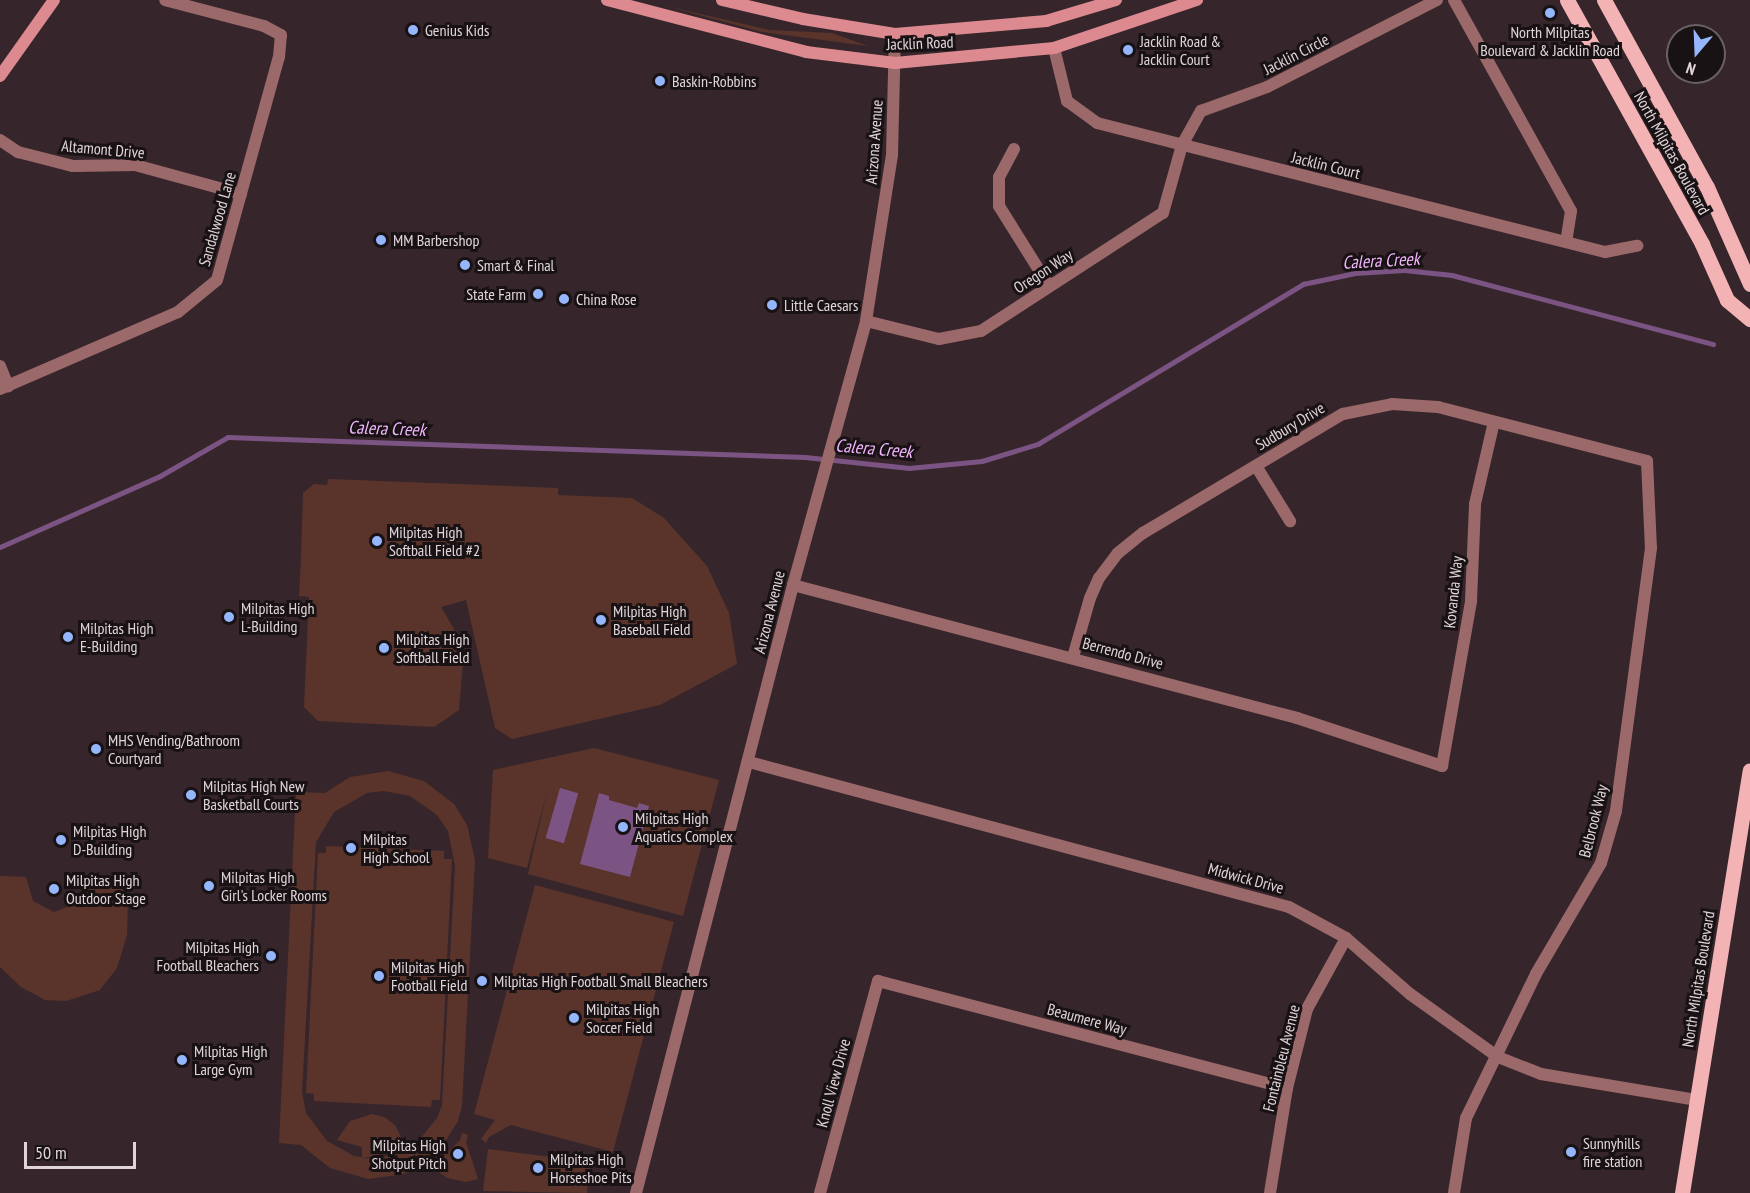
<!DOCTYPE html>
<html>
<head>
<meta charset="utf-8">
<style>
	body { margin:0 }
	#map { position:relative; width:1750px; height:1193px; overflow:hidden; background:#36262b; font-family:"PT Sans Narrow",sans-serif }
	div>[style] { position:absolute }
	.green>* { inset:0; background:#5a342b }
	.water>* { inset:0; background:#7c5484; transform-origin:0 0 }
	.stream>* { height:4.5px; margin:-2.25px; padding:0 2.25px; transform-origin:2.25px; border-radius:2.25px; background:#7c5484 }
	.street>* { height:12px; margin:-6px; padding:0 6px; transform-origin:6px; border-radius:6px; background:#9c696b }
	.secondary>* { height:12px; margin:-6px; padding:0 6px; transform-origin:6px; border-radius:6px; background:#dc8a8f }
	.primary>* { height:15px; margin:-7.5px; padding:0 7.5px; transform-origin:7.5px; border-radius:7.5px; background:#f3b3b5 }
	.dots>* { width:16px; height:16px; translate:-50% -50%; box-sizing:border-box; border:3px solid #191214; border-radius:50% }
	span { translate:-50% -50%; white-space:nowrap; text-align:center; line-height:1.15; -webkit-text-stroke:6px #191214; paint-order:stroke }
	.poi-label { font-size:16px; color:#e0d5d8 }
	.left { translate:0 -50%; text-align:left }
	.right { translate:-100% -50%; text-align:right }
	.street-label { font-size:16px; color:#e0d5d8 }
	.water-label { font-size:18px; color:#f2b6fe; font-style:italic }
	.north { position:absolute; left:1666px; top:24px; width:60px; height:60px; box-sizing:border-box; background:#191214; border:2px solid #696062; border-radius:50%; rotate:199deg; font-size:16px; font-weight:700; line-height:24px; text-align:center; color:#e0d5d8 }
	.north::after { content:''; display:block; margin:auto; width:21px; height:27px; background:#95b6fd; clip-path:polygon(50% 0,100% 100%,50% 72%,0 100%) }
	.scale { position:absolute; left:24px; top:1142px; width:112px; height:27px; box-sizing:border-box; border:3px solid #e0d5d8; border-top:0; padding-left:8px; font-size:18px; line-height:21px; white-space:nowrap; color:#e0d5d8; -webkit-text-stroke:4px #191214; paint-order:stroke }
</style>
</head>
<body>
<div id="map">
	<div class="green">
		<i style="clip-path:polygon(662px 5px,769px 30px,832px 33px,868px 46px,762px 32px)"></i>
		<i style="clip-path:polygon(328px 479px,558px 488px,558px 495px,632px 498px,664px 518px,707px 566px,729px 613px,737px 664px,660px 705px,512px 739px,495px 728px,466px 600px,441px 607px,454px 629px,463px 661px,459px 710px,434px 727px,318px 721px,304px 707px,309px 597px,299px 596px,301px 559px,303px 493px,314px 484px,327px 485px)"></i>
		<i style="clip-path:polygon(594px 748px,719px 780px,683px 916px,528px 874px,547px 791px,527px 868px,488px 858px,493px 770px)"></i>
		<i style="clip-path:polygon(evenodd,388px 771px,424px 781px,454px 804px,467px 825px,475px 860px,462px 1106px,458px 1121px,440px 1150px,423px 1164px,404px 1174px,368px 1179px,330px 1168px,301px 1145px,279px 1143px,296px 792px,325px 793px,350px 777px,388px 771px,384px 791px,410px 796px,437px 815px,448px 831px,455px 866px,442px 1105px,437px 1118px,416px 1144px,384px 1157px,379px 1157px,379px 1148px,404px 1143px,395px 1125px,384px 1117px,372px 1114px,350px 1121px,337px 1140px,362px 1147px,362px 1157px,375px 1157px,367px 1158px,354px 1156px,327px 1141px,306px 1113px,302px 1092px,316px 842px,334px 812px,367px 793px,384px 791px)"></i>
		<i style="clip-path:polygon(326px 846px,444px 851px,444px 859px,452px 859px,440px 1100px,432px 1100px,431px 1107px,314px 1101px,314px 1094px,306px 1093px,318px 853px,326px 853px)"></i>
		<i style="clip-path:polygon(0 876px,26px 877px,33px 901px,54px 912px,77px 903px,86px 880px,120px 882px,128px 895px,127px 935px,117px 968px,100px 990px,66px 1001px,45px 1000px,21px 987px,0 967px)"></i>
		<i style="clip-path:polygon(535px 885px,674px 922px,613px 1152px,511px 1125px,489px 1137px,486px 1143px,481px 1139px,495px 1120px,474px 1114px)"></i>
		<i style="clip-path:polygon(462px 1133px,468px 1135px,466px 1142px,478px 1179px,466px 1182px,447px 1178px,432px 1167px,460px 1140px)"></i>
		<i style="clip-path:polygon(488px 1149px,590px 1162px,587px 1193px,483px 1191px)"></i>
	</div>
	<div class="water">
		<i style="left:560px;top:788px;width:19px;height:52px;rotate:16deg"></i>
		<i style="clip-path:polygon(599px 793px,609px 796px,609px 800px,637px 808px,639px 803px,649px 806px,630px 877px,580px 864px)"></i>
	</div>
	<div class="stream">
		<i style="left:0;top:547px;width:175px;rotate:-23.9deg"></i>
		<i style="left:160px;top:476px;width:78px;rotate:-29.8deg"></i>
		<i style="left:228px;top:437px;width:577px;rotate:1.99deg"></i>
		<i style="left:805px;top:457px;width:105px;rotate:6deg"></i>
		<i style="left:909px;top:468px;width:73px;rotate:-5.5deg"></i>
		<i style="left:982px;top:461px;width:59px;rotate:-16.9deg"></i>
		<i style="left:1038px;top:444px;width:310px;rotate:-31.1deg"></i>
		<i style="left:1303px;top:284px;width:53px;rotate:-11.9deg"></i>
		<i style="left:1355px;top:273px;width:49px;rotate:-3.5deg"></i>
		<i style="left:1404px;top:270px;width:48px;rotate:5.9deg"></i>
		<i style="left:1452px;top:275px;width:270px;rotate:14.8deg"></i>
	</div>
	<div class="street">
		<i style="left:1454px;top:0;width:241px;rotate:61deg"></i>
		<i style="left:1571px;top:211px;width:31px;rotate:99deg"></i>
		<i style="left:1054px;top:48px;width:55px;rotate:76.2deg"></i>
		<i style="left:1067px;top:101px;width:37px;rotate:36deg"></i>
		<i style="left:1097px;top:123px;width:524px;rotate:14.25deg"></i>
		<i style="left:1605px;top:252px;width:33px;rotate:-11deg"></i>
		<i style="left:0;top:140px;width:22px;rotate:34deg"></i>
		<i style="left:18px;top:152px;width:57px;rotate:14.3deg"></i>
		<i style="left:73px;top:166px;width:62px;rotate:-0.9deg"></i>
		<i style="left:135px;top:165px;width:110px;rotate:15.3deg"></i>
		<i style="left:1014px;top:149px;width:32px;rotate:118deg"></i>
		<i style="left:999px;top:177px;width:29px;rotate:90deg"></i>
		<i style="left:999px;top:206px;width:94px;rotate:58deg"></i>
		<i style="left:866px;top:321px;width:75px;rotate:13.9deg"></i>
		<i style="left:939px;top:339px;width:43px;rotate:-10.8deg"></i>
		<i style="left:981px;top:331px;width:217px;rotate:-33deg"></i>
		<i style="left:1163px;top:213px;width:71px;rotate:-74.4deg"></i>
		<i style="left:1182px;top:145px;width:39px;rotate:-61deg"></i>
		<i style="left:1201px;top:111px;width:70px;rotate:-20deg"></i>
		<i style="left:1267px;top:87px;width:191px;rotate:-27.1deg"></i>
		<i style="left:0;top:366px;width:22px;rotate:68deg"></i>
		<i style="left:0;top:389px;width:194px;rotate:-23.4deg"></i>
		<i style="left:178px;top:312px;width:50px;rotate:-39.4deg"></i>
		<i style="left:217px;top:280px;width:231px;rotate:-74.5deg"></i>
		<i style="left:279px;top:57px;width:22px;rotate:-85deg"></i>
		<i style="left:281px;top:35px;width:19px;rotate:-152deg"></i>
		<i style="left:264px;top:26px;width:102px;rotate:-165.3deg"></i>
		<i style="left:1256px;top:466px;width:65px;rotate:58.3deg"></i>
		<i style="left:793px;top:585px;width:521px;rotate:14.78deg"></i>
		<i style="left:1297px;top:718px;width:153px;rotate:18.3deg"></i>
		<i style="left:1442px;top:766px;width:168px;rotate:-80deg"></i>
		<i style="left:1471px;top:601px;width:97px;rotate:-87.6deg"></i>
		<i style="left:1475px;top:504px;width:84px;rotate:-77deg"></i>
		<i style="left:1073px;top:657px;width:61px;rotate:-73.9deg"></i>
		<i style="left:1090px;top:598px;width:22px;rotate:-66deg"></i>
		<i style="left:1099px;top:578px;width:31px;rotate:-53deg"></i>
		<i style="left:1118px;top:553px;width:32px;rotate:-39deg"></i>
		<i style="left:1143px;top:533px;width:233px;rotate:-30.8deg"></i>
		<i style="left:1343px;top:414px;width:50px;rotate:-11.5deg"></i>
		<i style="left:1392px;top:404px;width:46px;rotate:3.7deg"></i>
		<i style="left:1438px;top:407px;width:216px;rotate:14.5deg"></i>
		<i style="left:1647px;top:461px;width:87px;rotate:87.4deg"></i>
		<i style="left:1651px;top:548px;width:265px;rotate:97.6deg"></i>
		<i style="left:1616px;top:811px;width:54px;rotate:106.1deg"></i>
		<i style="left:1601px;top:863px;width:129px;rotate:120.4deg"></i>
		<i style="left:1536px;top:974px;width:160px;rotate:115.9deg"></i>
		<i style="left:1466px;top:1118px;width:76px;rotate:99.1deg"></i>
		<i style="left:749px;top:762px;width:559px;rotate:15.03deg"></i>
		<i style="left:1289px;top:907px;width:65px;rotate:28.5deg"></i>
		<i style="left:1346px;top:938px;width:85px;rotate:41.2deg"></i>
		<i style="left:1410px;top:994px;width:108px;rotate:35.6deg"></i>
		<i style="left:1498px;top:1057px;width:46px;rotate:21.6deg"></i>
		<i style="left:1541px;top:1074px;width:157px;rotate:9.5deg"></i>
		<i style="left:636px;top:1193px;width:628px;rotate:-75.52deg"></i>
		<i style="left:793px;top:585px;width:274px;rotate:-74.5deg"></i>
		<i style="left:866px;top:321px;width:168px;rotate:-81.1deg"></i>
		<i style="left:892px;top:155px;width:121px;rotate:-88.6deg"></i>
		<i style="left:820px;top:1193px;width:220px;rotate:-74.7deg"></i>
		<i style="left:878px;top:981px;width:423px;rotate:14.7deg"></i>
		<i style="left:1270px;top:1193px;width:106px;rotate:-80.8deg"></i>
		<i style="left:1287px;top:1088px;width:81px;rotate:-75.8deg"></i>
		<i style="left:1307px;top:1009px;width:81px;rotate:-61.2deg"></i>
	</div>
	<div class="secondary">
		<i style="left:607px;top:0;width:206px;rotate:14.6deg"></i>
		<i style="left:806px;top:52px;width:90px;rotate:7deg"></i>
		<i style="left:895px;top:63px;width:160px;rotate:-5.4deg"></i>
		<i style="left:1054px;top:48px;width:151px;rotate:-18.6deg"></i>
		<i style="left:722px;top:0;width:83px;rotate:13.2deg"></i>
		<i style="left:803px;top:19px;width:93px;rotate:9.3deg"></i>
		<i style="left:895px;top:34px;width:152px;rotate:-4.9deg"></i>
		<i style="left:1046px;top:21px;width:73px;rotate:-16.7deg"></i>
		<i style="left:0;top:76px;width:93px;rotate:-54.6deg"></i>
	</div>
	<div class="primary">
		<i style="left:1567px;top:0;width:279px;rotate:61deg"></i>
		<i style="left:1702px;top:244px;width:61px;rotate:65.9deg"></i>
		<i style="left:1727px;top:300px;width:30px;rotate:40deg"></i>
		<i style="left:1604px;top:0;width:213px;rotate:61.2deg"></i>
		<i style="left:1707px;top:187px;width:106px;rotate:66.1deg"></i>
		<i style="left:1682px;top:1193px;width:428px;rotate:-80.9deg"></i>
	</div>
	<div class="dots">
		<i style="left:1550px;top:13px;background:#95b6fd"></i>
		<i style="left:413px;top:30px;background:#95b6fd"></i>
		<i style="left:1128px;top:50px;background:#95b6fd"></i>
		<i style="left:660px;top:81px;background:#95b6fd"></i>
		<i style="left:381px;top:240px;background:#95b6fd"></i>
		<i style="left:465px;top:265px;background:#95b6fd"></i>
		<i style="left:538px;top:294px;background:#95b6fd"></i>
		<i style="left:564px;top:299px;background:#95b6fd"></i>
		<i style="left:772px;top:305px;background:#95b6fd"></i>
		<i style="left:377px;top:541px;background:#95b6fd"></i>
		<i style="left:229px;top:617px;background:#95b6fd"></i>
		<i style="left:601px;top:620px;background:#95b6fd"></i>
		<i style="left:68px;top:637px;background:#95b6fd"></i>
		<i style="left:384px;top:648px;background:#95b6fd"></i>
		<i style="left:96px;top:749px;background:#95b6fd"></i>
		<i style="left:191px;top:795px;background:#95b6fd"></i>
		<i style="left:623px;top:827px;background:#95b6fd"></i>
		<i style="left:61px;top:840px;background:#95b6fd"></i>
		<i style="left:351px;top:848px;background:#95b6fd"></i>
		<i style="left:209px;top:886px;background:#95b6fd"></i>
		<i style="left:54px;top:889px;background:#95b6fd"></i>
		<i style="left:271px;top:956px;background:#95b6fd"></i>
		<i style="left:379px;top:976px;background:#95b6fd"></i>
		<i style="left:482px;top:981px;background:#95b6fd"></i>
		<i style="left:574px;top:1018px;background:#95b6fd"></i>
		<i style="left:182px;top:1060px;background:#95b6fd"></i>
		<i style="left:1571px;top:1152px;background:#95b6fd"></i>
		<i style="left:458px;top:1154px;background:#95b6fd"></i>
		<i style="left:538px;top:1168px;background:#95b6fd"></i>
	</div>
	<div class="poi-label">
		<span class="left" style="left:425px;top:30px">Genius Kids</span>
		<span style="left:1550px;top:41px">North Milpitas<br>Boulevard &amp; Jacklin Road</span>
		<span class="left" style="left:1140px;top:50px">Jacklin Road &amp;<br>Jacklin Court</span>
		<span class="left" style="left:672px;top:81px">Baskin-Robbins</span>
		<span class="left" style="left:393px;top:240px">MM Barbershop</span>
		<span class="left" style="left:477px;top:265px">Smart &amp; Final</span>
		<span class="right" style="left:526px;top:294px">State Farm</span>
		<span class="left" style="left:576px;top:299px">China Rose</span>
		<span class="left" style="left:784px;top:305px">Little Caesars</span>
		<span class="left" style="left:389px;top:541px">Milpitas High<br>Softball Field #2</span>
		<span class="left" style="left:241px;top:617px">Milpitas High<br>L-Building</span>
		<span class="left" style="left:613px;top:620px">Milpitas High<br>Baseball Field</span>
		<span class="left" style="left:80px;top:637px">Milpitas High<br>E-Building</span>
		<span class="left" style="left:396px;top:648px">Milpitas High<br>Softball Field</span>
		<span class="left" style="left:108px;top:749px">MHS Vending/Bathroom<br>Courtyard</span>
		<span class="left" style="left:203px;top:795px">Milpitas High New<br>Basketball Courts</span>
		<span class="left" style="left:635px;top:827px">Milpitas High<br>Aquatics Complex</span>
		<span class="left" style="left:73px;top:840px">Milpitas High<br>D-Building</span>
		<span class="left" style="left:363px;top:848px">Milpitas<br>High School</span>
		<span class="left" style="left:221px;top:886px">Milpitas High<br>Girl's Locker Rooms</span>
		<span class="left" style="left:66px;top:889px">Milpitas High<br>Outdoor Stage</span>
		<span class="right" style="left:259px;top:956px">Milpitas High<br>Football Bleachers</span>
		<span class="left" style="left:391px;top:976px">Milpitas High<br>Football Field</span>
		<span class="left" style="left:494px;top:981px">Milpitas High Football Small Bleachers</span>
		<span class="left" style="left:586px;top:1018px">Milpitas High<br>Soccer Field</span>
		<span class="left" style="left:194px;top:1060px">Milpitas High<br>Large Gym</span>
		<span class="left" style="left:1583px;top:1152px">Sunnyhills<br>fire station</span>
		<span class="right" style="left:446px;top:1154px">Milpitas High<br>Shotput Pitch</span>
		<span class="left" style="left:550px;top:1168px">Milpitas High<br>Horseshoe Pits</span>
	</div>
	<div class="street-label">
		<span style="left:920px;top:43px;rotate:-2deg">Jacklin Road</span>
		<span style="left:1296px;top:54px;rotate:-27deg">Jacklin Circle</span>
		<span style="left:874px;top:142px;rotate:-86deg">Arizona Avenue</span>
		<span style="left:103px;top:149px;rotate:5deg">Altamont Drive</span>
		<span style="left:1672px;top:153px;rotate:61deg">North Milpitas Boulevard</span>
		<span style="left:1326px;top:165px;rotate:14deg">Jacklin Court</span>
		<span style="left:217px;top:219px;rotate:-74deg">Sandalwood Lane</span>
		<span style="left:1043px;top:271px;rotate:-33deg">Oregon Way</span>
		<span style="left:1290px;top:426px;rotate:-31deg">Sudbury Drive</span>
		<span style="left:1453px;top:592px;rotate:-84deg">Kovanda Way</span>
		<span style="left:769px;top:612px;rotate:-76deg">Arizona Avenue</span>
		<span style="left:1123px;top:653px;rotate:15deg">Berrendo Drive</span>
		<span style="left:1593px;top:821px;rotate:-76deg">Belbrook Way</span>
		<span style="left:1246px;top:878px;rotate:15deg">Midwick Drive</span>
		<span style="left:1698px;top:979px;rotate:-81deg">North Milpitas Boulevard</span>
		<span style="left:1087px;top:1019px;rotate:15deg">Beaumere Way</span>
		<span style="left:1281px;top:1058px;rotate:-76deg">Fontainbleu Avenue</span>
		<span style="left:833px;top:1083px;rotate:-75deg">Knoll View Drive</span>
	</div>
	<div class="water-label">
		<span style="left:1381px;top:261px;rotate:-3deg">Calera Creek</span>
		<span style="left:387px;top:429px;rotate:2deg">Calera Creek</span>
		<span style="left:874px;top:449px;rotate:5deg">Calera Creek</span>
	</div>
	<div class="north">N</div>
	<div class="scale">50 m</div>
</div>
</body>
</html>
